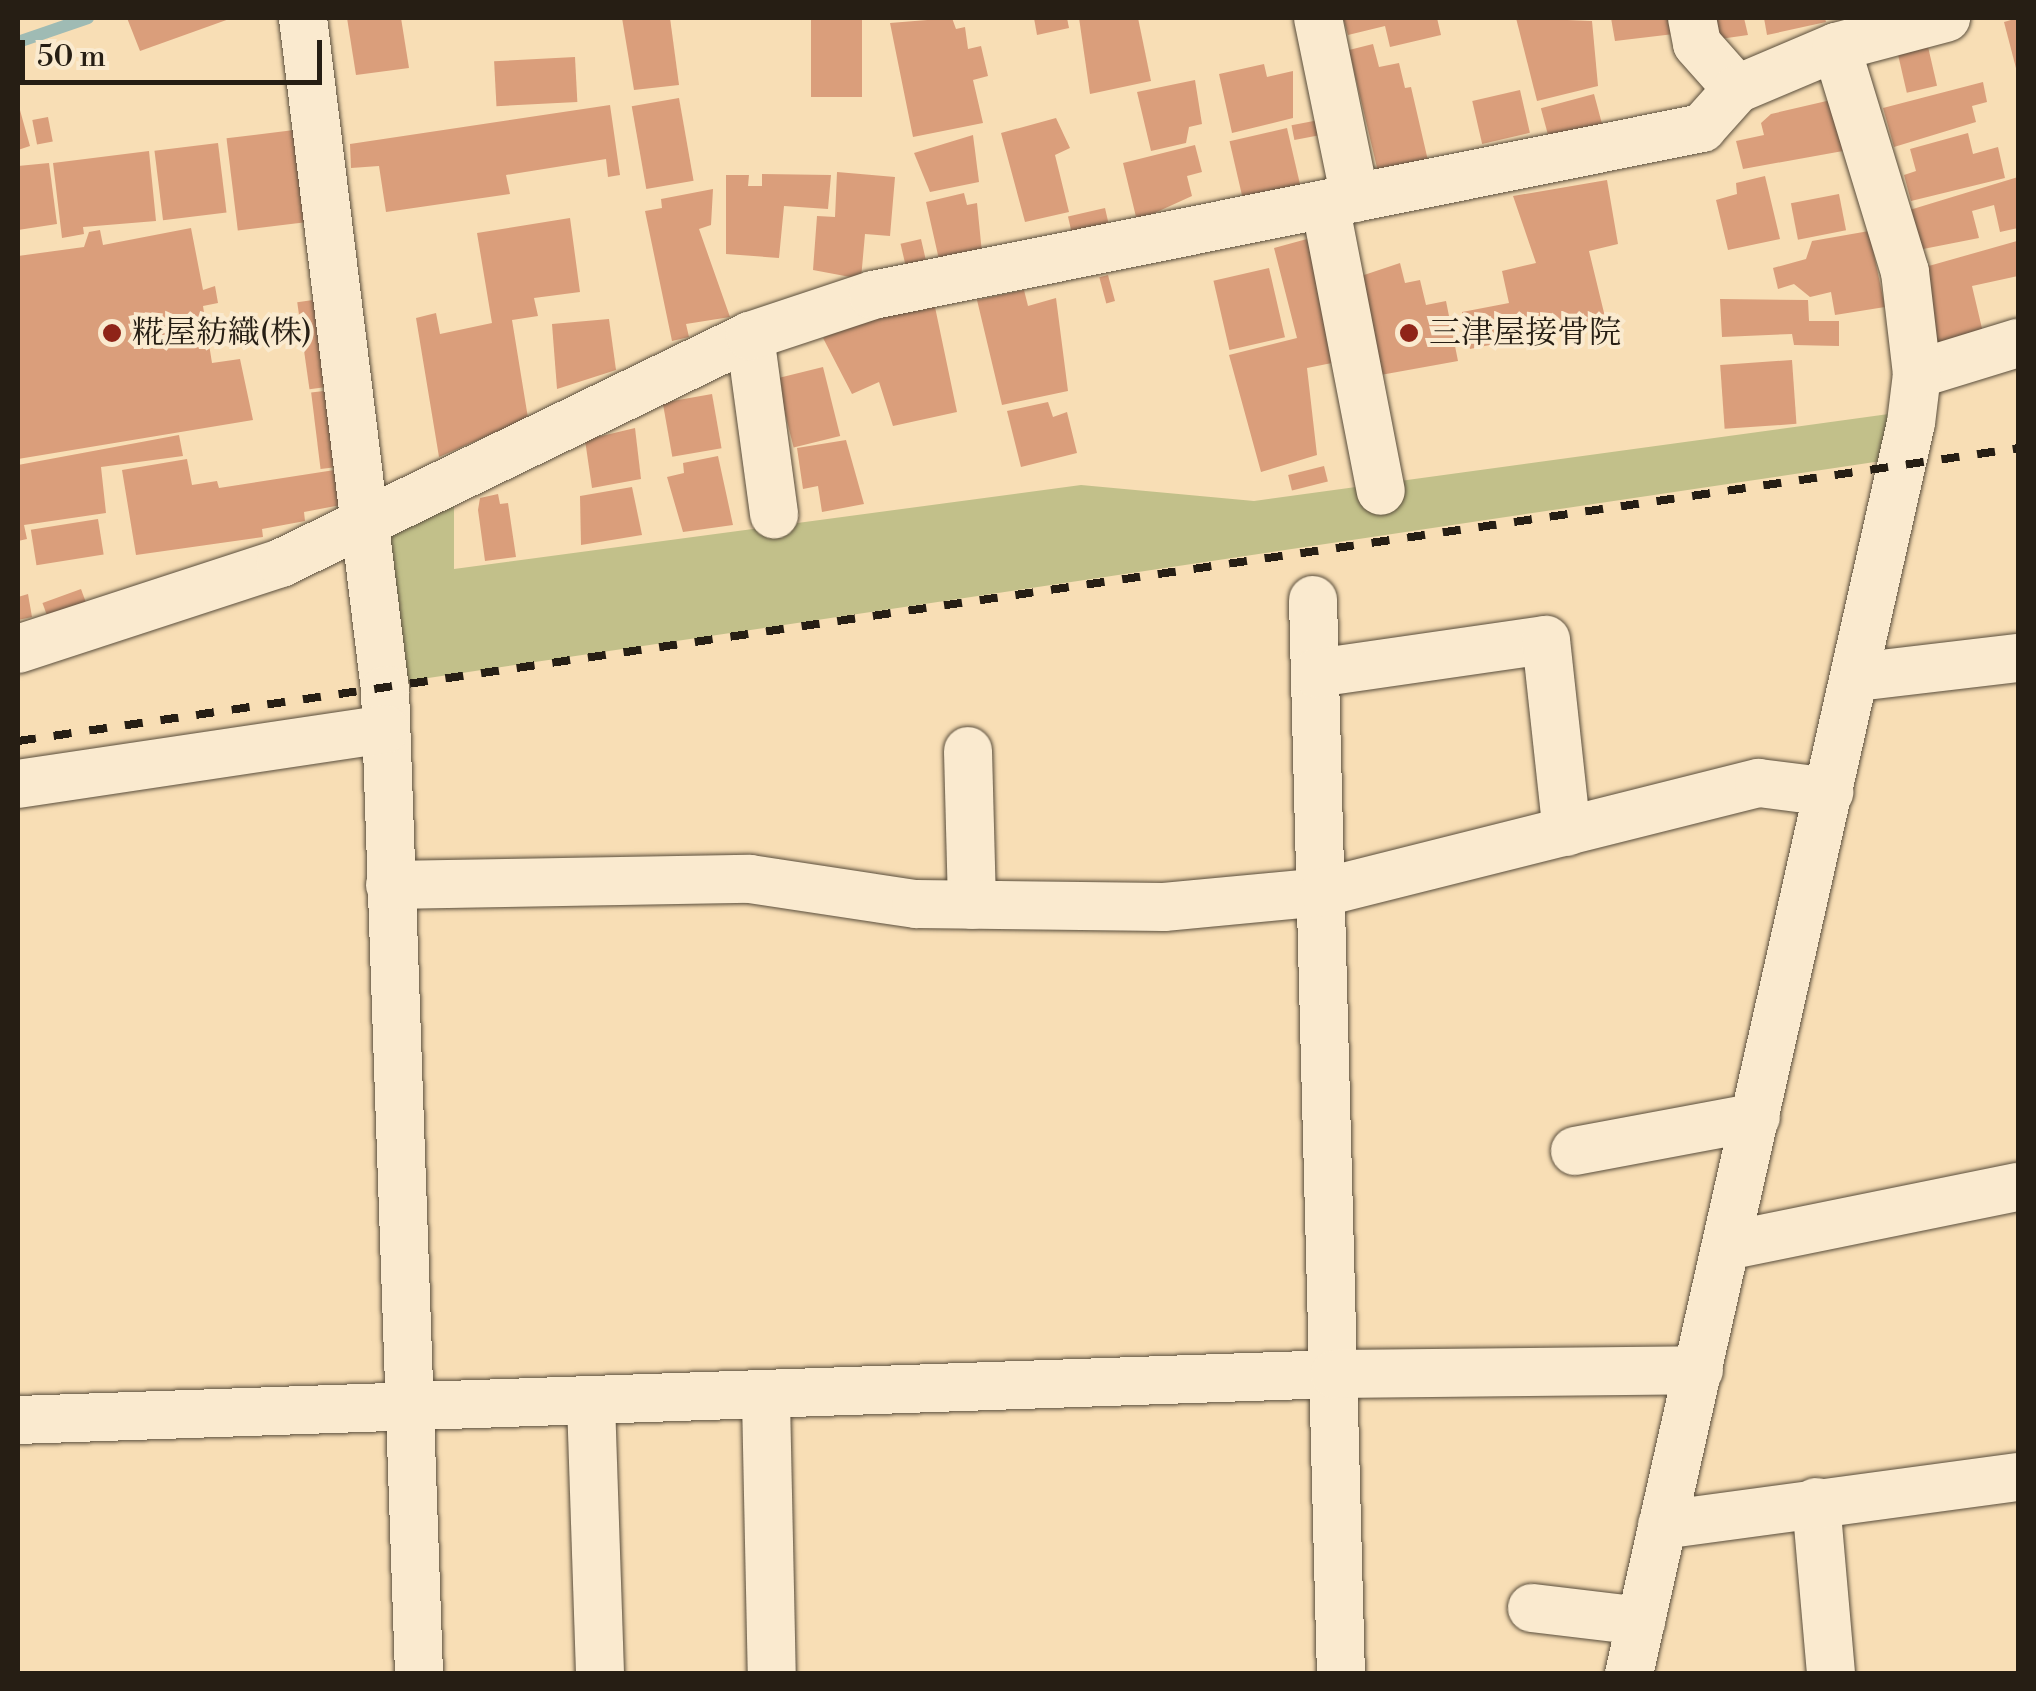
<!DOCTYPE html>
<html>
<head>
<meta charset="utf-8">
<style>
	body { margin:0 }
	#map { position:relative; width:2036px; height:1691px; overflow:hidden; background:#f8deb5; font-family:"Libre Bodoni","Noto Serif JP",serif }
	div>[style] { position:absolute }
	.green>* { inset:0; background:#c2c08a }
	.stream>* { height:12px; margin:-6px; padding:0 6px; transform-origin:6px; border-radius:6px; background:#9fbbb4 }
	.building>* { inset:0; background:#da9e7b; transform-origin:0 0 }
	.roads { filter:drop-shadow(0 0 2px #5a4e3c) drop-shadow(0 0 2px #5a4e3c) }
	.street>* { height:48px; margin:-24px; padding:0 24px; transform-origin:24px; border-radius:24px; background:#faeacf }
	.rail>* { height:8px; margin-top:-4px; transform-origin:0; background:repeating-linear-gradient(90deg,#261e14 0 18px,transparent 0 36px) }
	.dots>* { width:28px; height:28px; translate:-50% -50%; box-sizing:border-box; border:5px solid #faeacf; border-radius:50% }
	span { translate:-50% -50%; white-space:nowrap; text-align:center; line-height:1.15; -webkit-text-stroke:8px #faeacf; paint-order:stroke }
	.poi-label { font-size:32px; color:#261e14 }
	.left { translate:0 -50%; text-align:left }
	.frame { position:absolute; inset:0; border:20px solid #261e14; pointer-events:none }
	.scale { position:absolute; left:20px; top:40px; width:302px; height:45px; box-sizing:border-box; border:5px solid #261e14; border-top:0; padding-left:12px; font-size:30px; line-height:35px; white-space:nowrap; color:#261e14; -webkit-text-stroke:8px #faeacf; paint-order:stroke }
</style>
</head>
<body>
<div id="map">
	<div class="green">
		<i style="clip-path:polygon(1896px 413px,1888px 460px,395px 683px,383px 524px,454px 495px,454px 569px,1081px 485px,1254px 501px)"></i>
	</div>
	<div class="stream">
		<i style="left:18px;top:42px;width:74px;rotate:-18.9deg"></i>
	</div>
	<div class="building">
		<i style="clip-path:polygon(127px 18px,232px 18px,140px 51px)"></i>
		<i style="clip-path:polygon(347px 18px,401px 18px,409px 68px,356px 75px)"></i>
		<i style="clip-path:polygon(622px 18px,670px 18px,679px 85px,634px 90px)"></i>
		<i style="left:811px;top:18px;width:51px;height:79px"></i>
		<i style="clip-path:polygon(952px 18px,956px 29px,965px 27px,968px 49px,981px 46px,988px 76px,973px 80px,983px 123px,913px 137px,890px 23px)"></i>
		<i style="clip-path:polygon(1034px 18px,1067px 18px,1069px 28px,1037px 35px)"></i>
		<i style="clip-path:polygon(1079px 18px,1138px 18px,1151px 81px,1090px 94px)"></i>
		<i style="clip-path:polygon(1343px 18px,1437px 18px,1441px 35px,1390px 47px,1385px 26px,1348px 35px)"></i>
		<i style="clip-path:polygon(1516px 18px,1592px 21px,1598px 86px,1537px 101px)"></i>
		<i style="clip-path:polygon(1611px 18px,1671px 18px,1674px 34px,1615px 41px)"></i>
		<i style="clip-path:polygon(1706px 18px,1744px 18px,1748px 35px,1720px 39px)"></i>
		<i style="clip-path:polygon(1764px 18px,1825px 18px,1826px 22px,1767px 35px)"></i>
		<i style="clip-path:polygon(2018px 18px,2018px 71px,2017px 72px,2004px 22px)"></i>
		<i style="left:1926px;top:38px;width:49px;height:31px;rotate:77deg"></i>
		<i style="clip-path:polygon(1373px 44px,1379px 67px,1399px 63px,1405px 88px,1411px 87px,1429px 165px,1379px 176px,1349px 50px)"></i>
		<i style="left:575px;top:57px;width:45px;height:81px;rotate:87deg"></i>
		<i style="clip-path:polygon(1264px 64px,1267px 77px,1293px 71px,1293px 118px,1232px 133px,1219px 74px)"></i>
		<i style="clip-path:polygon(1195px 80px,1202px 124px,1189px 127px,1186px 143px,1151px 151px,1137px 92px)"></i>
		<i style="clip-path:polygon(1983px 82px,1987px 102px,1972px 106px,1976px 122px,1894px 147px,1883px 108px)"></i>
		<i style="left:1520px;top:90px;width:44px;height:49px;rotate:77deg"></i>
		<i style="left:1594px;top:94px;width:35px;height:55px;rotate:75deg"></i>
		<i style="left:679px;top:98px;width:84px;height:48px;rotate:80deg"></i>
		<i style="clip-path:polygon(1831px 100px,1843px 151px,1743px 169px,1736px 141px,1764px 135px,1761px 123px,1771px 114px)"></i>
		<i style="clip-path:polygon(18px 103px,30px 146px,18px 150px)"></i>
		<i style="clip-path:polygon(610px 105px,620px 175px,608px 177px,606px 159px,506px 175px,510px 194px,386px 212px,379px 166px,351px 168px,350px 144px)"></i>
		<i style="left:48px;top:117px;width:25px;height:16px;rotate:79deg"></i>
		<i style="clip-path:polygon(1056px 118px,1070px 148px,1055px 155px,1069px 212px,1025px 222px,1001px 133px)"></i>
		<i style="left:1319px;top:120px;width:15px;height:28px;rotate:79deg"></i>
		<i style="left:1287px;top:128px;width:59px;height:59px;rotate:77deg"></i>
		<i style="left:294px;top:130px;width:93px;height:68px;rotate:83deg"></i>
		<i style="clip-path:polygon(1968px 133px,1973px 154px,1998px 147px,2005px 178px,1911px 201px,1904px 175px,1916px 171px,1910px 149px)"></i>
		<i style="clip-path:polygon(973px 135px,979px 182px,930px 192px,914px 153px)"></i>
		<i style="left:218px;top:143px;width:70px;height:64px;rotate:83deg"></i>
		<i style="clip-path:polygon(1195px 145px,1202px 172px,1187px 176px,1192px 196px,1137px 221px,1123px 163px)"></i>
		<i style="clip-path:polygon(149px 151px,156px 221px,83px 227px,84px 234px,62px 238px,53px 163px)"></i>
		<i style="clip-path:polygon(49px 163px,57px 224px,18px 230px,18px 166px)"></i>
		<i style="clip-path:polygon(837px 172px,895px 177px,890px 236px,865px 234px,861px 279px,813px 270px,817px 216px,835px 217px)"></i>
		<i style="clip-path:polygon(762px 174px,831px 175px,828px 209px,784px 206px,779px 258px,726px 254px,726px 175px,749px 175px,748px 186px,762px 186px)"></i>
		<i style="clip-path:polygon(1765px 176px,1780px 239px,1728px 250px,1716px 200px,1737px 194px,1736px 183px)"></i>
		<i style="clip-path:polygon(2018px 177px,2018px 228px,2000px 232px,1994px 205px,1972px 211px,1979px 238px,1913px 251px,1903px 212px)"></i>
		<i style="clip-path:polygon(1607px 180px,1618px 244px,1589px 251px,1606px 321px,1470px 349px,1462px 312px,1509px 303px,1502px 271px,1536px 263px,1513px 196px)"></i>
		<i style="clip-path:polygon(713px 189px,711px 225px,699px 229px,730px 317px,686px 324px,689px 337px,672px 341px,645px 211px,662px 208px,661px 199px)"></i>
		<i style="clip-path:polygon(964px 193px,967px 205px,977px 203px,982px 253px,940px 264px,926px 202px)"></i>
		<i style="left:1839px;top:194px;width:37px;height:49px;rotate:79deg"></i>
		<i style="left:1105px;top:208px;width:22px;height:38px;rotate:77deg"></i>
		<i style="clip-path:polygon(570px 218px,580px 292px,534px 298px,538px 316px,512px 320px,528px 418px,439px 457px,416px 318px,436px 313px,440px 334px,492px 323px,477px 233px)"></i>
		<i style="clip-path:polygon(191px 228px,203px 290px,215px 286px,218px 303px,203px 306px,212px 363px,240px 359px,253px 420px,18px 459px,18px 256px,84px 247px,89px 232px,100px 230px,103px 245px)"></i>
		<i style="clip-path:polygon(1869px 231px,1885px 307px,1835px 315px,1831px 292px,1810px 297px,1794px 284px,1778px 289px,1773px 268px,1806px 259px,1812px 241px)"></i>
		<i style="left:921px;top:239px;width:32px;height:21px;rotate:77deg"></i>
		<i style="clip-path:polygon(1307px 239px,1337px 362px,1307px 368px,1317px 455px,1261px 472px,1229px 355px,1297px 338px,1274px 248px)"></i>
		<i style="clip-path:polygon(2017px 241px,2018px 276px,1972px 286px,1984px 337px,1929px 352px,1911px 271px)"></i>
		<i style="clip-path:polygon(1400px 263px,1405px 283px,1420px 280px,1426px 305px,1446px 301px,1458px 361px,1375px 376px,1355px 278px)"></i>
		<i style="left:1269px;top:268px;width:71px;height:57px;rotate:77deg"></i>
		<i style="left:1108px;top:275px;width:27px;height:9px;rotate:75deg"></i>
		<i style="clip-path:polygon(1024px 290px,1028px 306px,1056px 298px,1068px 391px,1002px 405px,977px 300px)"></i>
		<i style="left:320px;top:299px;width:88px;height:23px;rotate:82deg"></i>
		<i style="clip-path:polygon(1720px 299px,1808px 300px,1809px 321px,1839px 321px,1839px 346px,1794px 345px,1792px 334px,1722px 337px)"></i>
		<i style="clip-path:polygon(935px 307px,957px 412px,893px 426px,879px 382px,852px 394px,823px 338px,849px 324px)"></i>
		<i style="clip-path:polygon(609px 319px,616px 370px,557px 389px,552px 324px)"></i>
		<i style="left:1792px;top:360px;width:64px;height:72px;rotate:86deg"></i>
		<i style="left:823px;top:367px;width:71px;height:48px;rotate:76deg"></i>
		<i style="left:332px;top:390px;width:77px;height:21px;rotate:83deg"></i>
		<i style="left:712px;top:394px;width:55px;height:50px;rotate:80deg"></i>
		<i style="clip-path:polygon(1048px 402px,1053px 417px,1067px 412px,1077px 453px,1021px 467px,1007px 411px)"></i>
		<i style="clip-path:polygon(635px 428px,641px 479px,592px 488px,585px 440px)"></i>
		<i style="clip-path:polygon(179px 435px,183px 456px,101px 467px,106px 513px,24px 525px,27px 539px,18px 541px,18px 465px)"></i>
		<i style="clip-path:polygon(846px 440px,864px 504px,822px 512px,818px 486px,803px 489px,797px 448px)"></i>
		<i style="clip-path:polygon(718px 456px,733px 525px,683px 532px,667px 477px,684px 473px,683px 463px)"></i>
		<i style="clip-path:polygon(187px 459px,192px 485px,217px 481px,219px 488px,341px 469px,346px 504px,304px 512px,305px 521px,262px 529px,263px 537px,136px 555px,122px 470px)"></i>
		<i style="left:1324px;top:466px;width:16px;height:37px;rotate:76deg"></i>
		<i style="clip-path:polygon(632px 487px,642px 535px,581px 545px,580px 496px)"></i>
		<i style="clip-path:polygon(498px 494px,500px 504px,508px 503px,516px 557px,485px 561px,478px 510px,480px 498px)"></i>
		<i style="left:98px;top:519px;width:36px;height:68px;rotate:81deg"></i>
		<i style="left:81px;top:589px;width:15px;height:41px;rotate:70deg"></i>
		<i style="clip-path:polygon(28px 594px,32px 617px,18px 620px,18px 597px)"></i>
	</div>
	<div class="roads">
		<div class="street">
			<i style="left:303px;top:18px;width:677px;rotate:83.04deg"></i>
			<i style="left:385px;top:690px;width:985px;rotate:88.02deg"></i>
			<i style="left:1318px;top:18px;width:184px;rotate:78.4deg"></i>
			<i style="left:1692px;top:18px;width:26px;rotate:79deg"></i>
			<i style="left:1697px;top:44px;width:60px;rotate:48.4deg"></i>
			<i style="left:1325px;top:204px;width:292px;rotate:79deg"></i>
			<i style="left:750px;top:336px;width:180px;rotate:82.3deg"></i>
			<i style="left:1917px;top:374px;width:106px;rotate:-17.1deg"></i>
			<i style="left:1313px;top:600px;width:1074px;rotate:88.51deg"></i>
			<i style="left:18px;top:649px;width:277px;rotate:-18.1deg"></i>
			<i style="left:281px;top:563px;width:521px;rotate:-25.83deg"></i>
			<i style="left:750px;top:336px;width:130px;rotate:-18.4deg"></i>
			<i style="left:873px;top:295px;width:846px;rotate:-11.39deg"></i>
			<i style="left:1702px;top:128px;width:52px;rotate:-48.1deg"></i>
			<i style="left:1737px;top:89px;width:108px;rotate:-23deg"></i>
			<i style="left:1836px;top:47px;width:114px;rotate:-14.8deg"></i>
			<i style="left:1316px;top:673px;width:232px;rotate:-8.2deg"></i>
			<i style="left:1546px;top:640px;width:193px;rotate:83.8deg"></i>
			<i style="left:1856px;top:677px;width:163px;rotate:-6.7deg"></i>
			<i style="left:968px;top:751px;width:154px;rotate:88.5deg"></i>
			<i style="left:18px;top:784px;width:371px;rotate:-8.5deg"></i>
			<i style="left:390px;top:885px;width:360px;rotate:-1deg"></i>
			<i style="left:750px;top:879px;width:168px;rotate:8.6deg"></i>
			<i style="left:916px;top:904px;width:248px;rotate:0.7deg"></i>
			<i style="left:1164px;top:907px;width:161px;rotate:-5.4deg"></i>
			<i style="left:1324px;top:892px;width:448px;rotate:-14.1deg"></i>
			<i style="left:1759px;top:783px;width:71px;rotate:7.3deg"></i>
			<i style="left:1575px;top:1151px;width:184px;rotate:-10.6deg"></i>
			<i style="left:1727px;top:1246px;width:297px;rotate:-11.5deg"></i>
			<i style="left:766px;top:1399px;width:275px;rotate:88.8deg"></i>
			<i style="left:591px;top:1402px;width:272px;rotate:88.1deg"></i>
			<i style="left:18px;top:1420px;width:1318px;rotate:-2deg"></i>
			<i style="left:1335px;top:1374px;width:364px;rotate:-0.6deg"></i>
			<i style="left:1816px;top:1502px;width:173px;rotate:85deg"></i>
			<i style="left:1662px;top:1525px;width:359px;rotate:-7.7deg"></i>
			<i style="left:1532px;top:1608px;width:110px;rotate:6.8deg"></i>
			<i style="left:1629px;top:1674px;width:1282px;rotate:-77.3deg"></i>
			<i style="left:1911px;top:423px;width:49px;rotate:-83deg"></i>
			<i style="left:1917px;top:374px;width:103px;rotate:-96.7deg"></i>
			<i style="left:1905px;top:272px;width:235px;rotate:-107deg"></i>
		</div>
	</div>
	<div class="rail">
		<i style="left:18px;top:741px;width:2021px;rotate:-8.33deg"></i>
	</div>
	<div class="dots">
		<i style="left:112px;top:333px;background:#8f2418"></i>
		<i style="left:1409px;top:333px;background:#8f2418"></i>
	</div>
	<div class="poi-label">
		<span class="left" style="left:132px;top:333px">糀屋紡織(株)</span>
		<span class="left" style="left:1429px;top:333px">三津屋接骨院</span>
	</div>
	<div class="frame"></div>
	<div class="scale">50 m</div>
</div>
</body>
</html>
